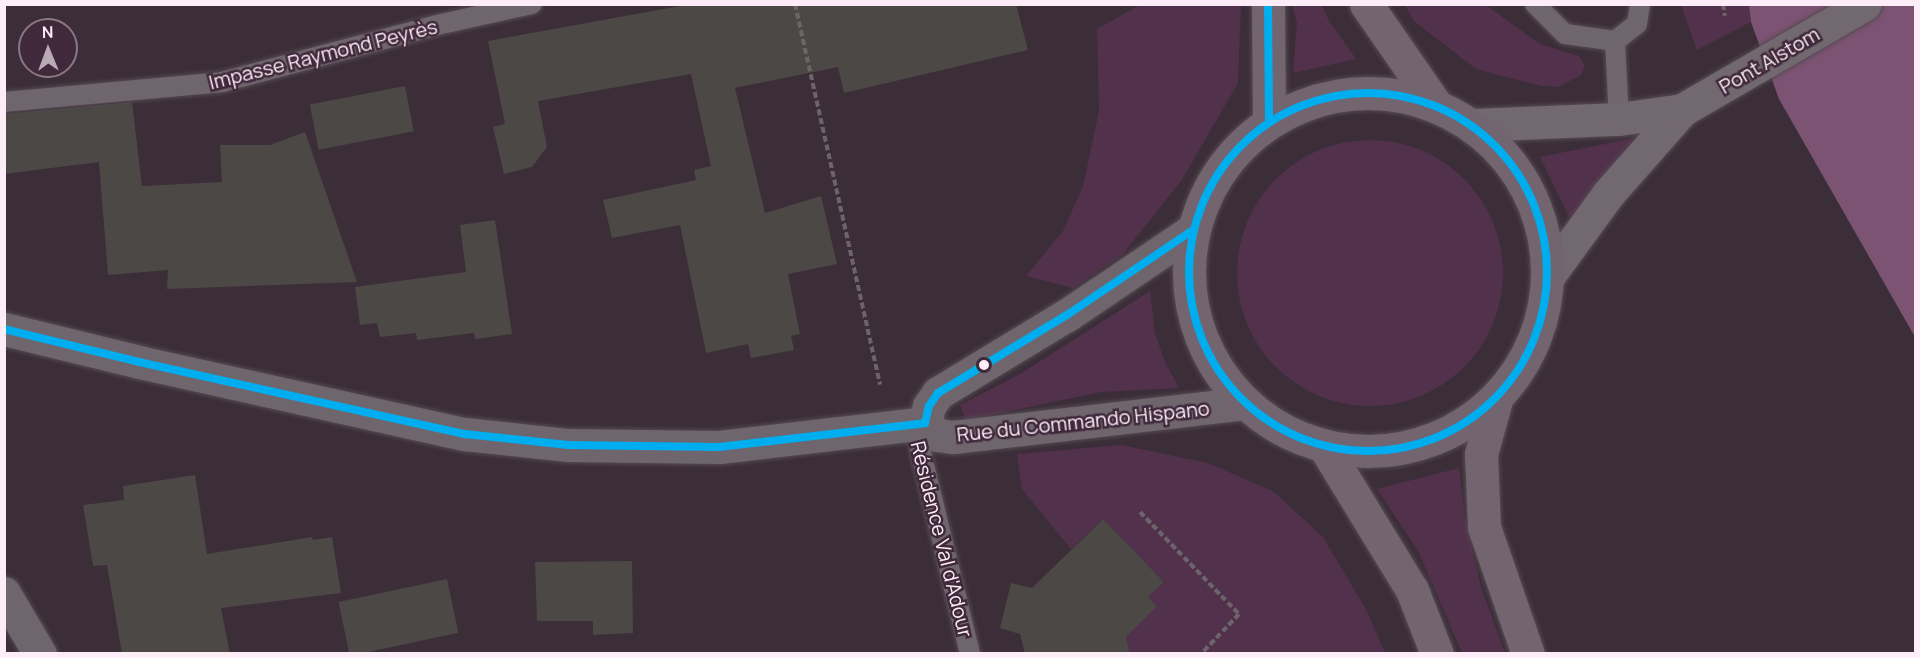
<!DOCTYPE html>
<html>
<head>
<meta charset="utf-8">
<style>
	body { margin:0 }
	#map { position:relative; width:1920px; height:658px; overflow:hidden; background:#3b2e38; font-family:Manrope,sans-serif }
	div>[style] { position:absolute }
	.green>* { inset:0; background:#52314c }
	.round { border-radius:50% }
	.water>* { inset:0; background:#7d5373 }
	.building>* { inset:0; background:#4b4846; transform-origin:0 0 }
	.path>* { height:4px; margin-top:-2px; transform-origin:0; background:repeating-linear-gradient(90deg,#6d646b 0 6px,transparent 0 9px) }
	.roads { filter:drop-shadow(0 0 2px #554a52) drop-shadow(0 0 2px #554a52) }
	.service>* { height:20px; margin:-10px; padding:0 10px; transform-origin:10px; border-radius:10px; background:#6f666d }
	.minor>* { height:33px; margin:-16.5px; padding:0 16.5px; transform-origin:16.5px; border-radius:16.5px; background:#6f666d }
	.tertiary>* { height:33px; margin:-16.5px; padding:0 16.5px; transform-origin:16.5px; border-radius:16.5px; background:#6f666d }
	.secondary>* { height:33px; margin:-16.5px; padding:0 16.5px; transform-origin:16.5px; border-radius:16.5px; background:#72686f }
	.primary>* { height:33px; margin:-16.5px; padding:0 16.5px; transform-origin:16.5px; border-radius:16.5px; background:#72656f }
	.primary>.ring { margin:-16.5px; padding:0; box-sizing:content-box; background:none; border:33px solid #72656f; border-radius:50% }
	.bus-1>* { height:8px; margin:-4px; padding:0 4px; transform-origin:4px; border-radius:4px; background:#00adef }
	.bus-1>.ring { margin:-4px; padding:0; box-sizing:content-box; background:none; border:8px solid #00adef; border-radius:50% }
	.dots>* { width:16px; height:16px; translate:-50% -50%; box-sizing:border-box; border:3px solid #40293b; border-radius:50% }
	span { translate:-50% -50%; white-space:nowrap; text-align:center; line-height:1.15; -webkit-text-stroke:5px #40293b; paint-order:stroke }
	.street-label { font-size:20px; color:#fdedf8 }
	.frame { position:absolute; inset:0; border:6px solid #fdedf8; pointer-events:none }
	.north { position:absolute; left:18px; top:18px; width:60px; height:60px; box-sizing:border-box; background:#40293b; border:2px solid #8c7787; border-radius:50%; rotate:359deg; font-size:16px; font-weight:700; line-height:24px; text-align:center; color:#fdedf8 }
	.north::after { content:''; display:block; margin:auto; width:21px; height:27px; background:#b9aab5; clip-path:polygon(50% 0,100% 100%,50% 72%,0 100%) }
</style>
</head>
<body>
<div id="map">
	<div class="green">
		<i style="clip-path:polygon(1140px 5px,1241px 5px,1238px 83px,1181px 181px,1123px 254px,1073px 288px,1026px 276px,1063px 231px,1083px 186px,1099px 111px,1097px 29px)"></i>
		<i style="clip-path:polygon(1292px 5px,1322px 5px,1329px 21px,1356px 59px,1293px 73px,1297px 23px)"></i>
		<i style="clip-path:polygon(1405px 5px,1486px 5px,1540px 44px,1579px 56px,1585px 66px,1581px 75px,1558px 87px,1542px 86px,1476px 69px,1414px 21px)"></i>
		<i style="clip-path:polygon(1681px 5px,1749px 5px,1751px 22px,1697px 50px)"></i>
		<i style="clip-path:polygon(1634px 138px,1570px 219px,1540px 157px)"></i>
		<i class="round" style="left:1237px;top:140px;width:266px;height:266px"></i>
		<i style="clip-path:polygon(1150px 291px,1155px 333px,1165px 362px,1179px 388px,1101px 392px,966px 420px,960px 405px,1020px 374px)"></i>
		<i style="clip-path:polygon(1121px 445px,1208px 463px,1274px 492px,1323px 537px,1367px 611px,1385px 653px,1130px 653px,1126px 637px,1142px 620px,1148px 597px,1164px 582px,1103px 519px,1071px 549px,1022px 489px,1017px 454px)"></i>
		<i style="clip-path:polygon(1459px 468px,1465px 519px,1481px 587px,1505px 653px,1462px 653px,1418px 551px,1377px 489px)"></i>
	</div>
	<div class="water">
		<i style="clip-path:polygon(1749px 5px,1915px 5px,1915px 337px,1779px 99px,1751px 22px)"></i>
	</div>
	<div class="building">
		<i style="clip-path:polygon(691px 4px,1016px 4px,1028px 50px,844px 93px,838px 67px,735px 88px,765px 213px,821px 196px,837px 264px,788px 274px,800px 334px,791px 336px,794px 350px,751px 358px,748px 344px,706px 353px,680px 225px,612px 238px,603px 200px,696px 180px,694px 170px,711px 166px,691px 74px,538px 101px,547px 147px,532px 167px,504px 174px,493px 127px,505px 124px,488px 41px)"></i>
		<i style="left:405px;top:86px;width:46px;height:97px;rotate:79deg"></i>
		<i style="clip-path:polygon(132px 102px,142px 186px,222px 182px,220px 145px,270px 145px,305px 132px,357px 282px,167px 289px,168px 270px,108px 275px,99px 162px,4px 174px,4px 114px)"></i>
		<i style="clip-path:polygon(495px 220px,512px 334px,475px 339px,474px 333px,417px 340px,416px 333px,380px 337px,377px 323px,360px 325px,355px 287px,466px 272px,460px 225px)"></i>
		<i style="clip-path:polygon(195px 475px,207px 554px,312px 537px,313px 540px,332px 537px,341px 593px,221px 608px,230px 654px,122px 654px,107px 565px,93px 566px,83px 505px,124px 500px,123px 486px)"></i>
		<i style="clip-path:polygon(1103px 519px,1164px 582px,1148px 597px,1157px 606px,1126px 637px,1130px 654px,1025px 654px,1020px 634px,1000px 628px,1011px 583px,1032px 588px)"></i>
		<i style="clip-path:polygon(632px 561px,633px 633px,593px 635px,593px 621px,537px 621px,535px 562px)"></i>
		<i style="left:447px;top:579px;width:55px;height:111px;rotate:78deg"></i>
	</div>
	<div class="path">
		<i style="left:795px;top:4px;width:390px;rotate:77.4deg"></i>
		<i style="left:1723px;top:4px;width:12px;rotate:81deg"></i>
		<i style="left:1140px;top:512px;width:142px;rotate:45.9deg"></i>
		<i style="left:1239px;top:614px;width:55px;rotate:133.5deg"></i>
	</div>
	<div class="roads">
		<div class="service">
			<i style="left:1535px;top:4px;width:42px;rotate:45deg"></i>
			<i style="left:1565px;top:34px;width:50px;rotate:8deg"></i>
			<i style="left:1615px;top:41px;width:78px;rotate:87.1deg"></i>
			<i style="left:1615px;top:41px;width:28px;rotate:-38deg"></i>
			<i style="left:1637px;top:24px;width:20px;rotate:-81deg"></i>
			<i style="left:4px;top:102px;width:219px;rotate:-5.2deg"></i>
			<i style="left:222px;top:82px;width:222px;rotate:-14.8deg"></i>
			<i style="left:437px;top:25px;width:97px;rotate:-12.5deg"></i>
			<i style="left:914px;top:424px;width:237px;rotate:76.3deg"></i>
		</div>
		<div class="minor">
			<i style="left:4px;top:593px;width:71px;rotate:59.5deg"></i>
		</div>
		<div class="tertiary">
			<i style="left:4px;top:329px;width:139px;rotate:13.7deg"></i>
			<i style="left:139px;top:362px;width:334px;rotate:12.5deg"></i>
			<i style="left:465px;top:434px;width:104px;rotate:6.1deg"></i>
			<i style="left:568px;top:445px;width:151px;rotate:0.8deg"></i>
			<i style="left:719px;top:447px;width:207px;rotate:-6.6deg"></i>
			<i style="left:925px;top:423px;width:18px;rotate:43deg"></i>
			<i style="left:938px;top:435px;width:15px;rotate:8deg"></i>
			<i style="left:953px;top:437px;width:294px;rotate:-6.6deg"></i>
			<i style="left:925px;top:423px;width:17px;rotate:-77deg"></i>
			<i style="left:929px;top:406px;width:16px;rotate:-55deg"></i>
			<i style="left:938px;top:393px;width:151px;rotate:-31.2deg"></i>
			<i style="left:1067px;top:315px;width:152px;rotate:-34deg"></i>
		</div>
		<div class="secondary">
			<i style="left:1473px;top:125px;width:146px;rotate:-2.4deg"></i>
			<i style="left:1619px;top:119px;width:64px;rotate:-8.1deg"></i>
			<i style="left:1549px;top:275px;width:100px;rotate:-53.9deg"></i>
			<i style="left:1608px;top:194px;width:112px;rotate:-48.6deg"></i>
			<i style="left:1682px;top:110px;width:211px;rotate:-30.1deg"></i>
		</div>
		<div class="primary">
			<i style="left:1268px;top:4px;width:117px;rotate:89.5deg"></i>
			<i style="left:1366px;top:4px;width:123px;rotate:55.3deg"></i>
			<i class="ring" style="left:1189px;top:93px;width:325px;height:325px"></i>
			<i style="left:1496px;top:400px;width:56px;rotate:105.5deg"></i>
			<i style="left:1481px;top:454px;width:73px;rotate:87.6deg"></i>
			<i style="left:1484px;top:527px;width:134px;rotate:70.9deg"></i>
			<i style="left:1324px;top:446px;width:169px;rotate:58.6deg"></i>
			<i style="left:1412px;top:590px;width:69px;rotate:68.7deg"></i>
		</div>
	</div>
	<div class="bus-1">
		<i style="left:1268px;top:4px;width:117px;rotate:89.5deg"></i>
		<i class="ring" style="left:1189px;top:93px;width:350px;height:350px"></i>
		<i style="left:4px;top:329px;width:139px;rotate:13.7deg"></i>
		<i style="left:139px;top:362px;width:334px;rotate:12.5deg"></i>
		<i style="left:465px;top:434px;width:104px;rotate:6.1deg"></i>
		<i style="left:568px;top:445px;width:151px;rotate:0.8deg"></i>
		<i style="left:719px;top:447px;width:207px;rotate:-6.6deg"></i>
		<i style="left:925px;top:423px;width:17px;rotate:-77deg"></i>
		<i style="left:929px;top:406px;width:16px;rotate:-55deg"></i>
		<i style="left:938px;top:393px;width:151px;rotate:-31.2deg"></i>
		<i style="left:1067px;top:315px;width:152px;rotate:-34deg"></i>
	</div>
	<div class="dots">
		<i style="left:984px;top:365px;background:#fdedf8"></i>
	</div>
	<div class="street-label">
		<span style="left:323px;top:54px;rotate:-14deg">Impasse Raymond Peyrès</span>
		<span style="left:1769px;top:60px;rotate:-30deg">Pont Alstom</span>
		<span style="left:1083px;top:421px;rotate:-6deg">Rue du Commando Hispano</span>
		<span style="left:942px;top:539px;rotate:76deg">Résidence Val d'Adour</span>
	</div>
	<div class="frame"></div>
	<div class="north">N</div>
</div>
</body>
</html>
